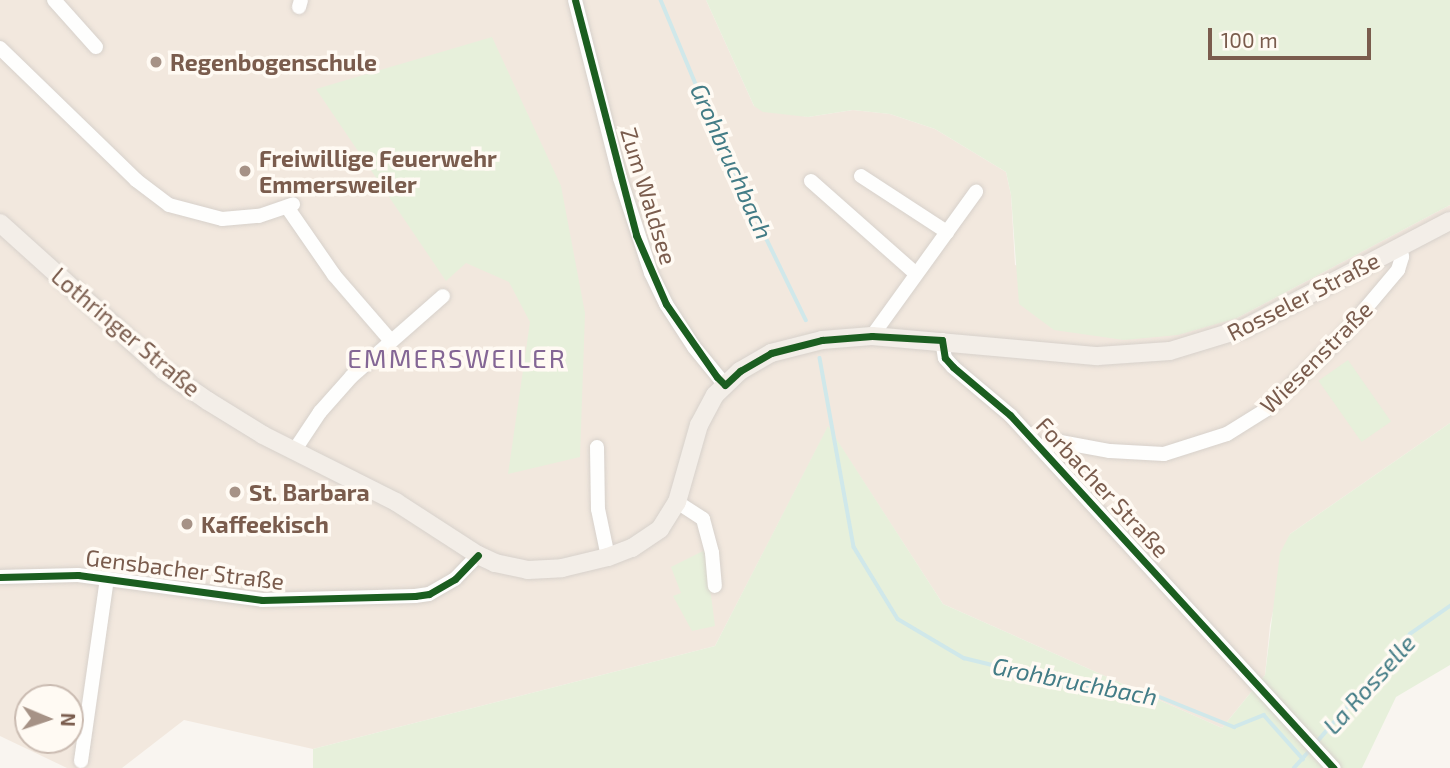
<!DOCTYPE html>
<html>
<head>
<meta charset="utf-8">
<style>
	body { margin:0 }
	#map { position:relative; width:1450px; height:768px; overflow:hidden; background:#f9f5f0; font-family:"Exo 2",sans-serif }
	div>[style] { position:absolute }
	.residential>* { inset:0; background:#f2e8de }
	.green>* { inset:0; background:#e7f0db; transform-origin:0 0 }
	.stream>* { height:3.5px; margin:-1.75px; padding:0 1.75px; transform-origin:1.75px; border-radius:1.75px; background:#d0e8ea }
	.roads { filter:drop-shadow(0 0 2px #d7d1cb) drop-shadow(0 0 2px #d7d1cb) }
	.minor>* { height:14px; margin:-7px; padding:0 7px; transform-origin:7px; border-radius:7px; background:#fefefd }
	.major>* { height:18px; margin:-9px; padding:0 9px; transform-origin:9px; border-radius:9px; background:#f3eee8 }
	.cycleway>* { height:7px; margin:-3.5px; padding:0 3.5px; transform-origin:3.5px; border-radius:3.5px; background:#1b5e20 }
	.dots>* { width:19px; height:19px; translate:-50% -50%; box-sizing:border-box; border:4px solid #fffaf3; border-radius:50% }
	span { translate:-50% -50%; white-space:nowrap; text-align:center; line-height:1.15; -webkit-text-stroke:7px #fffaf3; paint-order:stroke }
	.poi-label { font-size:23px; color:#7a5c4d; font-weight:700 }
	.left { translate:0 -50%; text-align:left }
	.street-label { font-size:23px; color:#7a5c4d }
	.water-label { font-size:24px; color:#437c86; font-style:italic }
	.quarter-label { font-size:26px; color:#846695; letter-spacing:2px }
	.north { position:absolute; left:14px; top:684px; width:70px; height:70px; box-sizing:border-box; background:#fffaf3; border:2px solid #cabbb1; border-radius:50%; rotate:92deg; font-size:19px; font-weight:700; line-height:28px; text-align:center; color:#7a5c4d }
	.north::after { content:''; display:block; margin:auto; width:24px; height:32px; background:#a69286; clip-path:polygon(50% 0,100% 100%,50% 72%,0 100%) }
	.scale { position:absolute; left:1208px; top:28px; width:163px; height:32px; box-sizing:border-box; border:4px solid #7a5c4d; border-top:0; padding-left:9px; font-size:21px; line-height:24px; white-space:nowrap; color:#7a5c4d; -webkit-text-stroke:5px #fffaf3; paint-order:stroke }
</style>
</head>
<body>
<div id="map">
	<div class="residential">
		<i style="clip-path:polygon(evenodd,0 0,706px 0,754px 106px,808px 117px,853px 110px,890px 114px,935px 129px,1006px 172px,1011px 195px,1015px 265px,1237px 318px,1450px 205px,1450px 423px,1290px 534px,1270px 625px,1265px 675px,1222px 728px,943px 604px,828px 427px,715px 646px,313px 749px,184px 720px,122px 768px,67px 768px,0 736px,0 0,28px 698px,70px 698px,70px 740px,28px 740px,28px 698px)"></i>
	</div>
	<div class="green">
		<i style="clip-path:polygon(706px 0,1450px 0,1450px 205px,1237px 318px,1178px 335px,1124px 340px,1054px 330px,1019px 304px,1011px 195px,1006px 172px,935px 129px,890px 114px,853px 110px,808px 117px,763px 112px,754px 106px)"></i>
		<i style="clip-path:polygon(492px 37px,561px 186px,585px 313px,580px 457px,508px 474px,530px 322px,509px 282px,466px 263px,446px 281px,316px 89px)"></i>
		<i style="left:1348px;top:360px;width:75px;height:36px;rotate:55deg"></i>
		<i style="clip-path:polygon(1450px 423px,1450px 665px,1396px 697px,1362px 768px,313px 768px,313px 749px,715px 646px,828px 426px,943px 604px,1222px 728px,1265px 675px,1280px 553px,1290px 534px)"></i>
		<i style="clip-path:polygon(705px 550px,715px 626px,692px 631px,673px 596px,681px 593px,671px 567px)"></i>
	</div>
	<div class="stream">
		<i style="left:661px;top:0;width:164px;rotate:67.4deg"></i>
		<i style="left:724px;top:151px;width:188px;rotate:64.1deg"></i>
		<i style="left:820px;top:358px;width:192px;rotate:79.8deg"></i>
		<i style="left:854px;top:547px;width:84px;rotate:58.6deg"></i>
		<i style="left:898px;top:619px;width:77px;rotate:30.6deg"></i>
		<i style="left:964px;top:658px;width:104px;rotate:13.9deg"></i>
		<i style="left:1065px;top:683px;width:86px;rotate:6.7deg"></i>
		<i style="left:1150px;top:693px;width:91px;rotate:22deg"></i>
		<i style="left:1234px;top:727px;width:32px;rotate:-22deg"></i>
		<i style="left:1264px;top:715px;width:59px;rotate:48.4deg"></i>
		<i style="left:1316px;top:743px;width:144px;rotate:-49.2deg"></i>
		<i style="left:1410px;top:634px;width:49px;rotate:-35deg"></i>
		<i style="left:1294px;top:768px;width:25px;rotate:-48deg"></i>
	</div>
	<div class="roads">
		<div class="minor">
			<i style="left:54px;top:0;width:63px;rotate:48.2deg"></i>
			<i style="left:575px;top:0;width:184px;rotate:75.8deg"></i>
			<i style="left:620px;top:178px;width:100px;rotate:71.9deg"></i>
			<i style="left:651px;top:273px;width:34px;rotate:64deg"></i>
			<i style="left:666px;top:304px;width:51px;rotate:56.9deg"></i>
			<i style="left:694px;top:347px;width:49px;rotate:50.8deg"></i>
			<i style="left:299px;top:7px;width:7px;rotate:-74deg"></i>
			<i style="left:0;top:48px;width:190px;rotate:44.1deg"></i>
			<i style="left:136px;top:180px;width:41px;rotate:37.1deg"></i>
			<i style="left:169px;top:205px;width:55px;rotate:14.8deg"></i>
			<i style="left:222px;top:219px;width:37px;rotate:-5deg"></i>
			<i style="left:259px;top:216px;width:36px;rotate:-19deg"></i>
			<i style="left:861px;top:176px;width:103px;rotate:33.1deg"></i>
			<i style="left:811px;top:181px;width:140px;rotate:41.5deg"></i>
			<i style="left:287px;top:207px;width:83px;rotate:55.3deg"></i>
			<i style="left:334px;top:275px;width:87px;rotate:49.2deg"></i>
			<i style="left:872px;top:336px;width:178px;rotate:-54.2deg"></i>
			<i style="left:942px;top:340px;width:18px;rotate:81deg"></i>
			<i style="left:945px;top:358px;width:12px;rotate:48deg"></i>
			<i style="left:953px;top:367px;width:75px;rotate:40.1deg"></i>
			<i style="left:1010px;top:415px;width:479px;rotate:47.5deg"></i>
			<i style="left:597px;top:447px;width:62px;rotate:89.1deg"></i>
			<i style="left:598px;top:509px;width:49px;rotate:78.2deg"></i>
			<i style="left:1040px;top:448px;width:17px;rotate:-25deg"></i>
			<i style="left:1055px;top:441px;width:56px;rotate:10.3deg"></i>
			<i style="left:1110px;top:451px;width:54px;rotate:3.2deg"></i>
			<i style="left:1164px;top:454px;width:66px;rotate:-17.6deg"></i>
			<i style="left:1227px;top:434px;width:47px;rotate:-32deg"></i>
			<i style="left:1267px;top:409px;width:107px;rotate:-44.2deg"></i>
			<i style="left:1344px;top:334px;width:84px;rotate:-49.8deg"></i>
			<i style="left:1398px;top:270px;width:14px;rotate:-73deg"></i>
			<i style="left:1402px;top:257px;width:10px;rotate:-101deg"></i>
			<i style="left:294px;top:451px;width:47px;rotate:-56.3deg"></i>
			<i style="left:320px;top:412px;width:48px;rotate:-48.4deg"></i>
			<i style="left:352px;top:376px;width:121px;rotate:-41.3deg"></i>
			<i style="left:677px;top:502px;width:31px;rotate:33deg"></i>
			<i style="left:703px;top:519px;width:35px;rotate:75deg"></i>
			<i style="left:712px;top:553px;width:33px;rotate:85deg"></i>
			<i style="left:0;top:577px;width:78px;rotate:-1.5deg"></i>
			<i style="left:78px;top:575px;width:186px;rotate:7.7deg"></i>
			<i style="left:262px;top:600px;width:153px;rotate:-1.5deg"></i>
			<i style="left:415px;top:596px;width:14px;rotate:-8deg"></i>
			<i style="left:429px;top:594px;width:30px;rotate:-30deg"></i>
			<i style="left:455px;top:579px;width:33px;rotate:-46deg"></i>
			<i style="left:81px;top:761px;width:184px;rotate:-81.9deg"></i>
		</div>
		<div class="major">
			<i style="left:0;top:223px;width:219px;rotate:42deg"></i>
			<i style="left:163px;top:370px;width:55px;rotate:34.6deg"></i>
			<i style="left:208px;top:401px;width:65px;rotate:31.7deg"></i>
			<i style="left:263px;top:435px;width:149px;rotate:26.7deg"></i>
			<i style="left:396px;top:502px;width:98px;rotate:32.9deg"></i>
			<i style="left:478px;top:555px;width:19px;rotate:25deg"></i>
			<i style="left:495px;top:563px;width:34px;rotate:12deg"></i>
			<i style="left:528px;top:570px;width:34px;rotate:-3deg"></i>
			<i style="left:562px;top:568px;width:47px;rotate:-13.4deg"></i>
			<i style="left:608px;top:557px;width:26px;rotate:-21deg"></i>
			<i style="left:632px;top:548px;width:34px;rotate:-34deg"></i>
			<i style="left:660px;top:529px;width:32px;rotate:-58deg"></i>
			<i style="left:677px;top:502px;width:80px;rotate:-74.1deg"></i>
			<i style="left:699px;top:425px;width:34px;rotate:-62deg"></i>
			<i style="left:715px;top:395px;width:35px;rotate:-44deg"></i>
			<i style="left:740px;top:371px;width:36px;rotate:-30deg"></i>
			<i style="left:771px;top:353px;width:53px;rotate:-14.3deg"></i>
			<i style="left:822px;top:340px;width:50px;rotate:-4.6deg"></i>
			<i style="left:872px;top:336px;width:227px;rotate:5.1deg"></i>
			<i style="left:1098px;top:356px;width:72px;rotate:-4deg"></i>
			<i style="left:1170px;top:351px;width:78px;rotate:-17deg"></i>
			<i style="left:1245px;top:328px;width:231px;rotate:-27.6deg"></i>
		</div>
	</div>
	<div class="cycleway">
		<i style="left:575px;top:0;width:243px;rotate:75.4deg"></i>
		<i style="left:636px;top:235px;width:75px;rotate:66.5deg"></i>
		<i style="left:666px;top:304px;width:89px;rotate:55.1deg"></i>
		<i style="left:717px;top:377px;width:11px;rotate:45deg"></i>
		<i style="left:725px;top:385px;width:21px;rotate:-43deg"></i>
		<i style="left:740px;top:371px;width:36px;rotate:-30deg"></i>
		<i style="left:771px;top:353px;width:53px;rotate:-14.3deg"></i>
		<i style="left:822px;top:340px;width:50px;rotate:-4.6deg"></i>
		<i style="left:872px;top:336px;width:70px;rotate:3.3deg"></i>
		<i style="left:942px;top:340px;width:18px;rotate:81deg"></i>
		<i style="left:945px;top:358px;width:12px;rotate:48deg"></i>
		<i style="left:953px;top:367px;width:75px;rotate:40.1deg"></i>
		<i style="left:1010px;top:415px;width:479px;rotate:47.5deg"></i>
		<i style="left:0;top:577px;width:78px;rotate:-1.5deg"></i>
		<i style="left:78px;top:575px;width:186px;rotate:7.7deg"></i>
		<i style="left:262px;top:600px;width:153px;rotate:-1.5deg"></i>
		<i style="left:415px;top:596px;width:14px;rotate:-8deg"></i>
		<i style="left:429px;top:594px;width:30px;rotate:-30deg"></i>
		<i style="left:455px;top:579px;width:33px;rotate:-46deg"></i>
	</div>
	<div class="dots">
		<i style="left:156px;top:62px;background:#a69286"></i>
		<i style="left:245px;top:171px;background:#a69286"></i>
		<i style="left:235px;top:492px;background:#a69286"></i>
		<i style="left:187px;top:524px;background:#a69286"></i>
	</div>
	<div class="poi-label">
		<span class="left" style="left:170px;top:62px">Regenbogenschule</span>
		<span class="left" style="left:259px;top:171px">Freiwillige Feuerwehr<br>Emmersweiler</span>
		<span class="left" style="left:249px;top:492px">St. Barbara</span>
		<span class="left" style="left:201px;top:524px">Kaffeekisch</span>
	</div>
	<div class="street-label">
		<span style="left:649px;top:196px;rotate:73deg">Zum Waldsee</span>
		<span style="left:1303px;top:296px;rotate:-27deg">Rosseler Straße</span>
		<span style="left:126px;top:332px;rotate:40deg">Lothringer Straße</span>
		<span style="left:1316px;top:357px;rotate:-45deg">Wiesenstraße</span>
		<span style="left:1103px;top:487px;rotate:47deg">Forbacher Straße</span>
		<span style="left:185px;top:569px;rotate:7deg">Gensbacher Straße</span>
	</div>
	<div class="water-label">
		<span style="left:732px;top:161px;rotate:66deg">Grohbruchbach</span>
		<span style="left:1075px;top:681px;rotate:11deg">Grohbruchbach</span>
		<span style="left:1369px;top:684px;rotate:-48deg">La Rosselle</span>
	</div>
	<div class="quarter-label">
		<span style="left:457px;top:358px">EMMERSWEILER</span>
	</div>
	<div class="north">N</div>
	<div class="scale">100 m</div>
</div>
</body>
</html>
